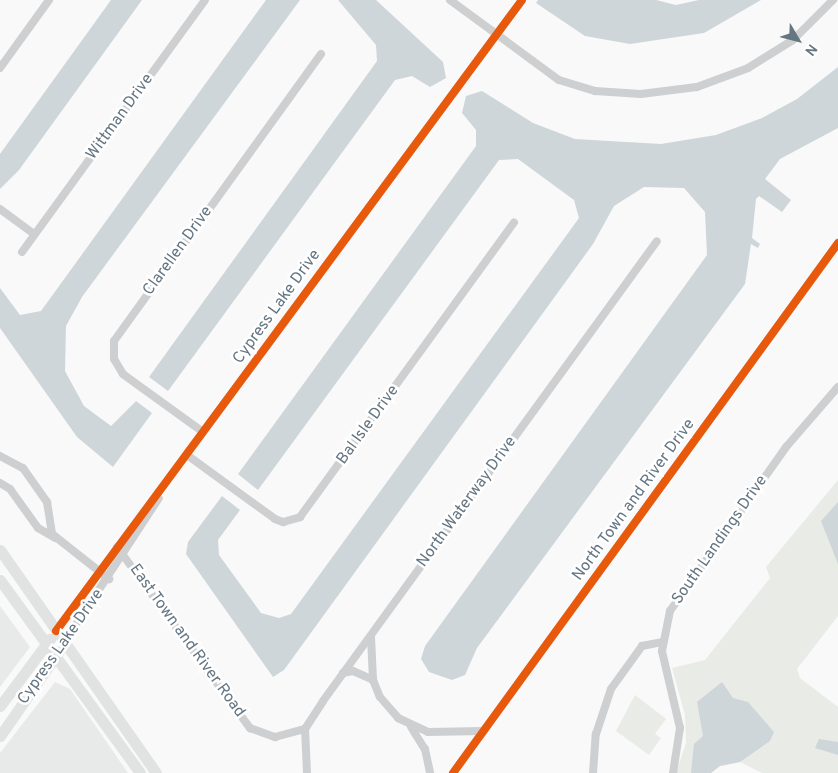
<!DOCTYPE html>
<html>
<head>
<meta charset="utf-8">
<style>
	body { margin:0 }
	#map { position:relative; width:838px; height:773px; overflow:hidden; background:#f9f9f9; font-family:Overpass,sans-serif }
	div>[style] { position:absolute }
	.built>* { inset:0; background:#e8e9e9 }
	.green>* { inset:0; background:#e8ebe6 }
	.water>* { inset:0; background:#ced6d9 }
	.minor>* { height:8px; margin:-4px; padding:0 4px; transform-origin:4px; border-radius:4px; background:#cecfd0 }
	.secondary>* { height:11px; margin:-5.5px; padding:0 5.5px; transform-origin:5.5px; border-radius:5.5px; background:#e1e2e2 }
	.cycleway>* { height:8px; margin:-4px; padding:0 4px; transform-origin:4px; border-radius:4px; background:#e8590c }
	span { translate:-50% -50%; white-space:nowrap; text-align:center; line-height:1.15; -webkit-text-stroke:5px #fff; paint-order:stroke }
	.street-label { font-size:16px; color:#657683 }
	.north { position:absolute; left:773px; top:15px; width:50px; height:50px; -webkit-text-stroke:4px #fff; paint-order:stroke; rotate:127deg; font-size:14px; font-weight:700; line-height:20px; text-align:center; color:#657683 }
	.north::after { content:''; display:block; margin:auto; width:18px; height:22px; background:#657683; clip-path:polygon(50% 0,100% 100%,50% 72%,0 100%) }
</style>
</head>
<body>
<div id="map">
	<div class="built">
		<i style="clip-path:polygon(0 606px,30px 647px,0 687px)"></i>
		<i style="clip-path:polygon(55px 682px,70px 689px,128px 773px,0 773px,0 753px)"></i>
	</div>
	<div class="green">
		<i style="clip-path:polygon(838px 480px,838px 616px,797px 669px,800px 678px,838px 707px,838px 773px,762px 773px,740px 762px,720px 766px,711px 773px,676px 773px,686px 743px,685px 715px,672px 668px,705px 660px,770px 578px,766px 567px)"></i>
		<i style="clip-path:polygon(635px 695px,666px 719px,655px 734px,661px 738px,649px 755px,616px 731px)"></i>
	</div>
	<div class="water">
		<i style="clip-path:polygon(111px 0,142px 0,19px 170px,0 189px,0 154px)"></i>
		<i style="clip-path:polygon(266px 0,300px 0,82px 297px,66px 326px,65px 371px,84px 406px,111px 426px,136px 401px,152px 413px,113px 467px,77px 437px,0 328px,0 288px,20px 315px,41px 311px)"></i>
		<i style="clip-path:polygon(338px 0,376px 0,443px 62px,446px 78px,430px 87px,412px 76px,395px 80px,168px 391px,149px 377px,377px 61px,376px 45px)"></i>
		<i style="clip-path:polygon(538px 0,656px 0,676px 5px,699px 0,761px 0,704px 33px,630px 44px,585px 36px,536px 3px)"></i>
		<i style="clip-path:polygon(838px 67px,838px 128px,780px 159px,765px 179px,791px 200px,782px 212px,759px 196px,756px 199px,752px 238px,760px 244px,758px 248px,751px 244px,745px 284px,477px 648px,465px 675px,452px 680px,429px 672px,421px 659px,425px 646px,707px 255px,705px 212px,684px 188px,644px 187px,614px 206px,593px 244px,284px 670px,273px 677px,186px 554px,188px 542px,222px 496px,240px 510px,218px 540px,219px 555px,261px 613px,279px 618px,291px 614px,579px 218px,574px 200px,518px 159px,499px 160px,258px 490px,238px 474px,476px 146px,476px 130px,462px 113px,466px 96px,482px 91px,533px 123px,575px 139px,661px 144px,716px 135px,762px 118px,797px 99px)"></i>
		<i style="clip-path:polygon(838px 502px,838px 564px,821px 521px)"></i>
		<i style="clip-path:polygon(722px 682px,733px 698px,748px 702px,774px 732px,770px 741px,740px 762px,720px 766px,711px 773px,691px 773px,694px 744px,703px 736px,697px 702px)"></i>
		<i style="clip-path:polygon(819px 739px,838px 742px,838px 755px,815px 748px)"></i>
	</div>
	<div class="minor">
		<i style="left:450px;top:0;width:135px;rotate:36.3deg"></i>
		<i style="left:559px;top:80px;width:38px;rotate:17deg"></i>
		<i style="left:595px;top:91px;width:46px;rotate:3.7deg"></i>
		<i style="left:641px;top:94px;width:56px;rotate:-7.1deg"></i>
		<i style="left:697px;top:87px;width:54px;rotate:-20.4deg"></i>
		<i style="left:748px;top:68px;width:53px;rotate:-31.9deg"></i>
		<i style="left:793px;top:40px;width:57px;rotate:-45deg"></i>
		<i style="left:0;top:68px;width:84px;rotate:-54.2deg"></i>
		<i style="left:0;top:209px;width:42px;rotate:36.3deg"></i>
		<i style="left:22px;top:252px;width:311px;rotate:-54deg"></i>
		<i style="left:203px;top:432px;width:99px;rotate:-144.1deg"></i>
		<i style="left:123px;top:374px;width:17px;rotate:-121deg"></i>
		<i style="left:114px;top:359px;width:18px;rotate:-90deg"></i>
		<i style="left:114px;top:341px;width:354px;rotate:-54.2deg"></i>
		<i style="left:187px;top:455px;width:109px;rotate:36deg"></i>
		<i style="left:275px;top:519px;width:9px;rotate:21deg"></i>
		<i style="left:283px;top:522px;width:18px;rotate:-16deg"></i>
		<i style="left:300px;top:517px;width:364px;rotate:-54deg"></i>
		<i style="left:0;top:456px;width:26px;rotate:28deg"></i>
		<i style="left:23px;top:468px;width:42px;rotate:54.8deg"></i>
		<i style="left:47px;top:502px;width:32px;rotate:81deg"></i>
		<i style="left:52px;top:534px;width:73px;rotate:38.3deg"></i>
		<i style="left:0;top:483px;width:12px;rotate:31deg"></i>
		<i style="left:10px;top:489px;width:48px;rotate:54.3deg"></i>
		<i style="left:38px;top:528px;width:20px;rotate:30deg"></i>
		<i style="left:117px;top:547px;width:225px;rotate:53.7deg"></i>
		<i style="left:250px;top:728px;width:27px;rotate:20deg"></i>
		<i style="left:275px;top:737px;width:31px;rotate:-15deg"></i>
		<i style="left:56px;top:631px;width:784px;rotate:-53.55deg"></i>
		<i style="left:371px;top:637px;width:43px;rotate:87.3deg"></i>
		<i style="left:373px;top:680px;width:18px;rotate:68deg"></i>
		<i style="left:380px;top:697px;width:28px;rotate:49deg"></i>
		<i style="left:398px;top:718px;width:33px;rotate:25deg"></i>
		<i style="left:428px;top:732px;width:55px;rotate:-1deg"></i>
		<i style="left:64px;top:643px;width:173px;rotate:-56.8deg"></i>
		<i style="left:343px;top:673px;width:10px;rotate:-11deg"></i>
		<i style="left:353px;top:671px;width:22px;rotate:24deg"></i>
		<i style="left:411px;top:727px;width:26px;rotate:58deg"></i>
		<i style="left:425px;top:749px;width:25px;rotate:78deg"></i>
		<i style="left:307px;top:773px;width:44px;rotate:-92.6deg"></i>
		<i style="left:305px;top:729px;width:33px;rotate:-57deg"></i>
		<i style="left:323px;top:701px;width:568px;rotate:-54.02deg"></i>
		<i style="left:453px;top:773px;width:655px;rotate:-54deg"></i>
		<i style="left:593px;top:773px;width:39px;rotate:-86deg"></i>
		<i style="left:596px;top:734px;width:47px;rotate:-71.6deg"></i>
		<i style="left:611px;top:689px;width:53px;rotate:-54.2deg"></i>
		<i style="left:642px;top:646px;width:20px;rotate:-11deg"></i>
		<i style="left:673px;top:773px;width:46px;rotate:-81.2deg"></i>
		<i style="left:680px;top:728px;width:79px;rotate:-103.2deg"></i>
		<i style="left:662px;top:651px;width:41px;rotate:-78.7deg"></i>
		<i style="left:670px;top:611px;width:202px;rotate:-54.7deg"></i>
		<i style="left:787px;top:446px;width:78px;rotate:-49.2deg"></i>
	</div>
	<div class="secondary">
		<i style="left:0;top:550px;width:272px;rotate:55deg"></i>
		<i style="left:0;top:580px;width:238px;rotate:54deg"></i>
		<i style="left:0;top:706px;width:84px;rotate:-53.3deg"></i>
		<i style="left:0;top:736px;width:103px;rotate:-55.2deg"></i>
	</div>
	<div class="cycleway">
		<i style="left:56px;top:631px;width:784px;rotate:-53.55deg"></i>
		<i style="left:453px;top:773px;width:655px;rotate:-54deg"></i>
	</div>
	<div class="street-label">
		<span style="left:120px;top:117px;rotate:-54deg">Wittman Drive</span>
		<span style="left:178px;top:251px;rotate:-54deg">Clarellen Drive</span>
		<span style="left:277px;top:307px;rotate:-54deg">Cypress Lake Drive</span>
		<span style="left:368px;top:425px;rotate:-54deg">Bal Isle Drive</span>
		<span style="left:634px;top:500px;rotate:-54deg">North Town and River Drive</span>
		<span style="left:467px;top:502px;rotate:-54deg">North Waterway Drive</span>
		<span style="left:720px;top:540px;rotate:-55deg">South Landings Drive</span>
		<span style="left:187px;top:641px;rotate:54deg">East Town and River Road</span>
		<span style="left:61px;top:647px;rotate:-55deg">Cypress Lake Drive</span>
	</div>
	<div class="north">N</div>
</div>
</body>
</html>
